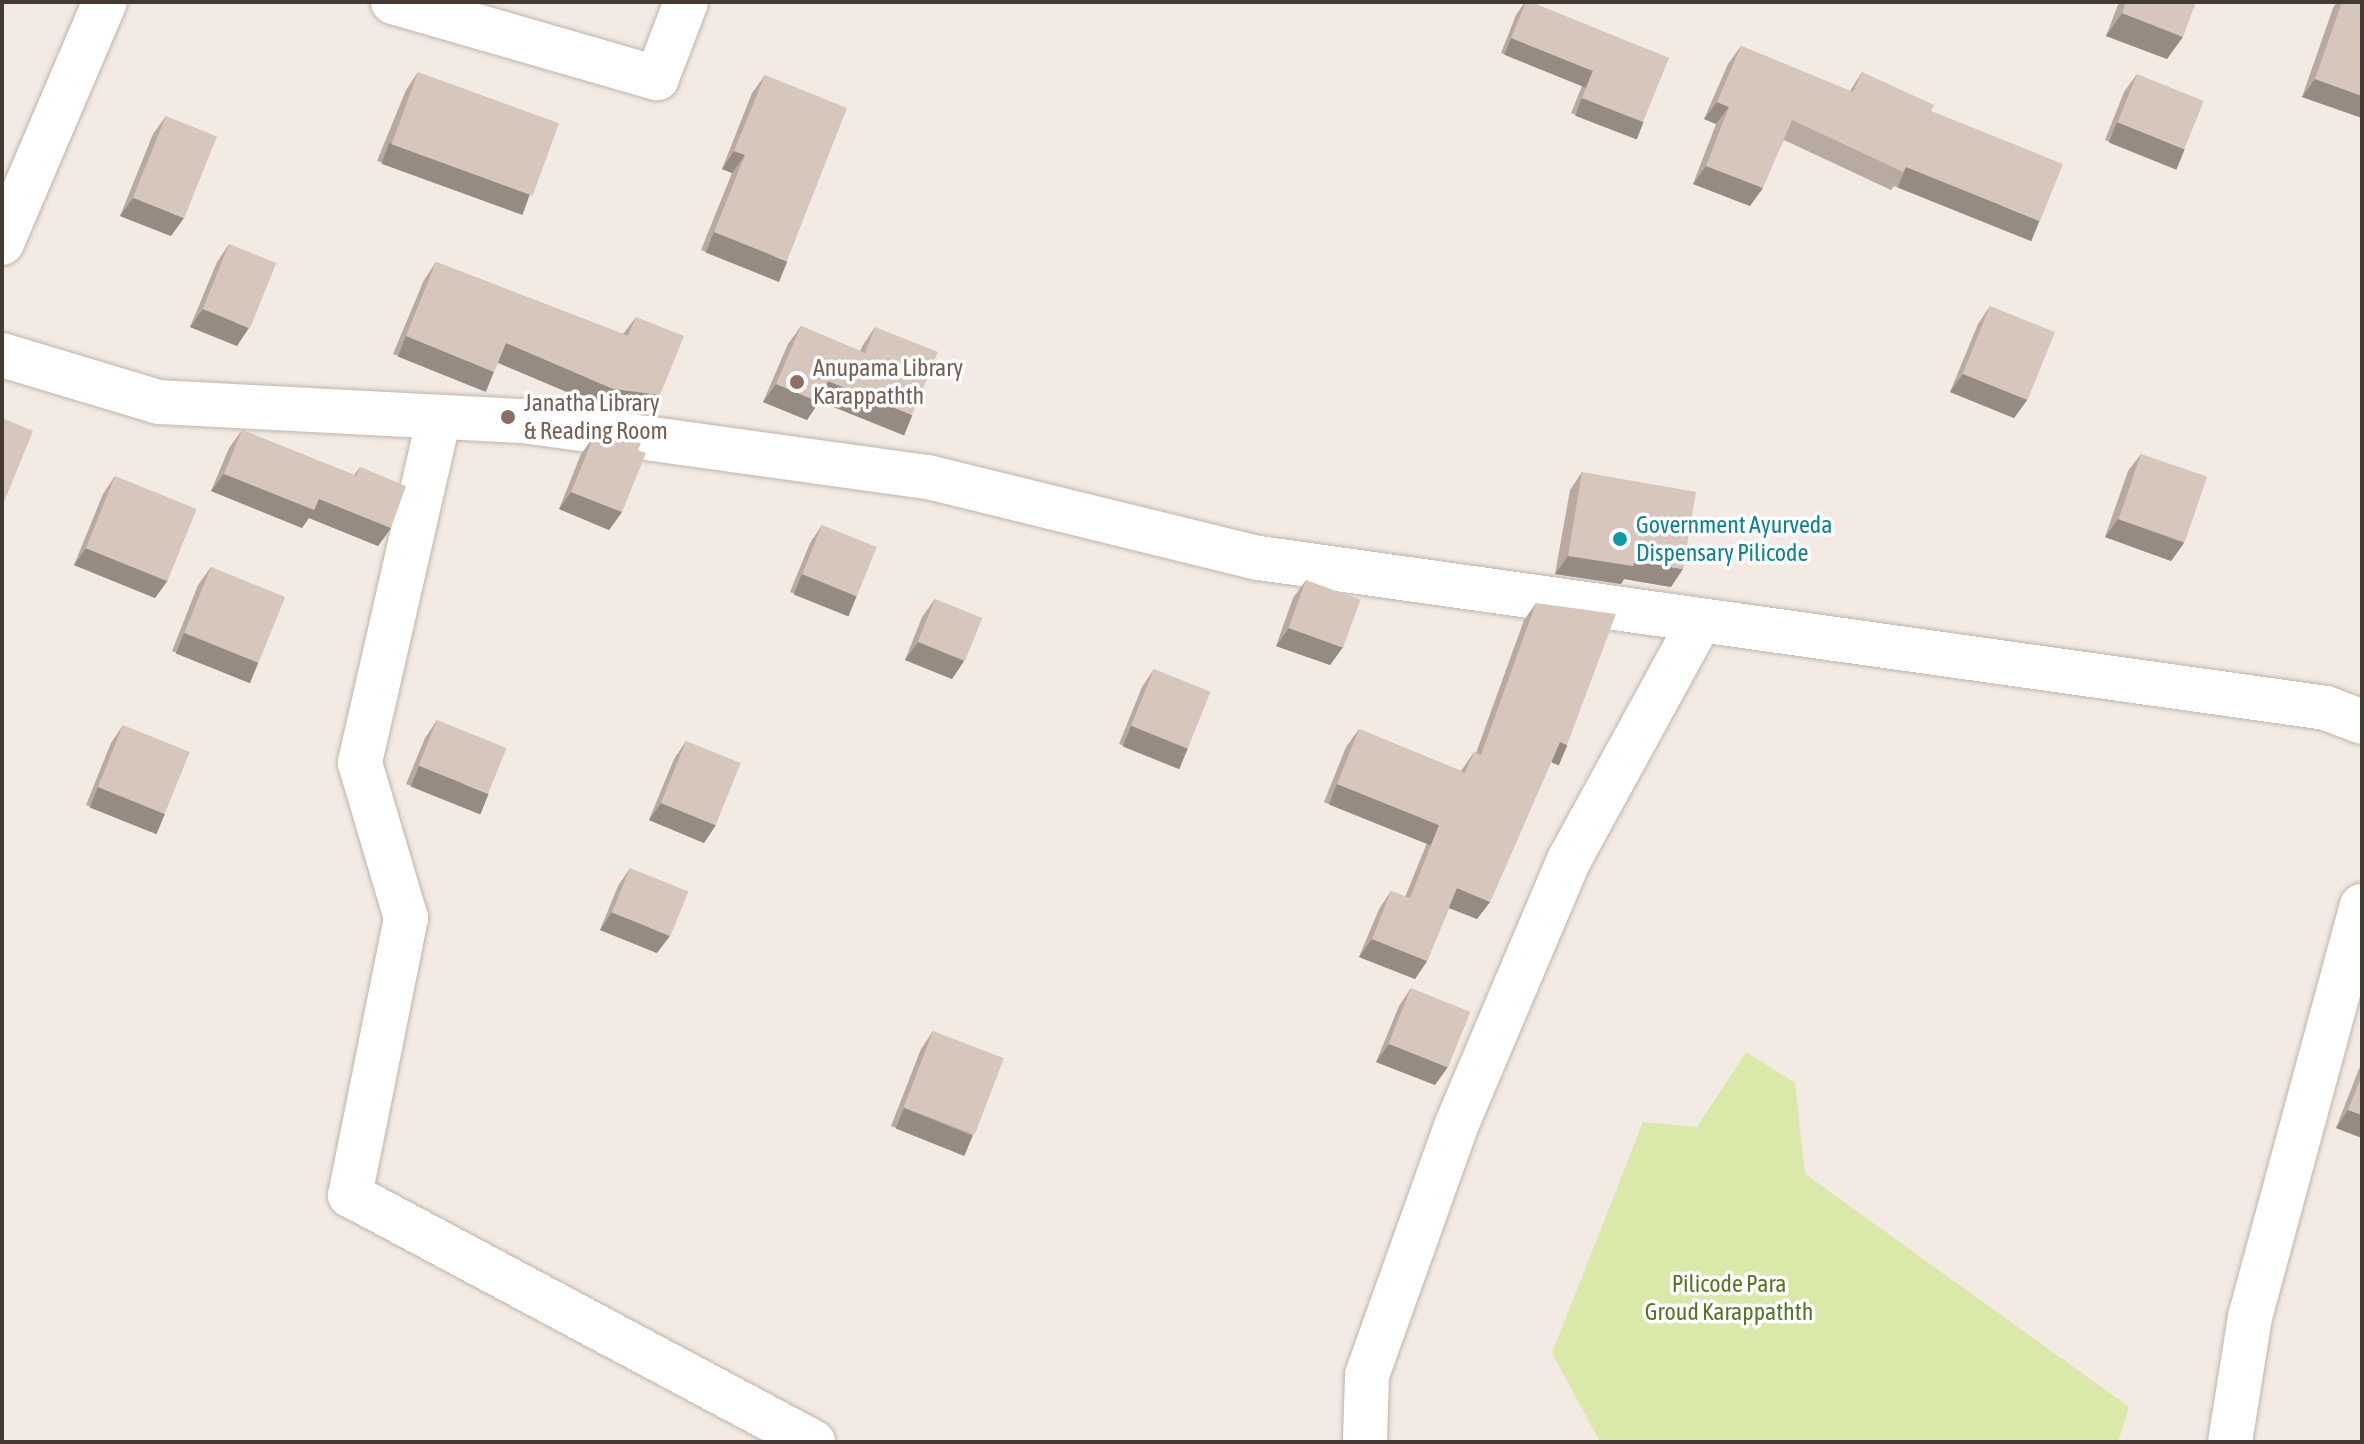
<!DOCTYPE html>
<html>
<head>
<meta charset="utf-8">
<style>
	body { margin:0 }
	#map { position:relative; width:2364px; height:1444px; overflow:hidden; background:#f2eae3; font-family:"Asap Condensed",sans-serif }
	div>[style] { position:absolute }
	.green>* { inset:0; background:#dae8aa }
	.roads { filter:drop-shadow(0 0 2px #c1b3a9) drop-shadow(0 0 2px #c1b3a9) }
	.minor>* { height:44px; margin:-22px; padding:0 22px; transform-origin:22px; border-radius:22px; background:#fff }
	.wall>* { inset:0; background:#b9aaa1 }
	.shaded-wall>* { inset:0; background:#968b83; transform-origin:0 0 }
	.building>* { inset:0; background:#d7c6bb; transform-origin:0 0 }
	.dots>* { width:22px; height:22px; translate:-50% -50%; box-sizing:border-box; border:4px solid #fff; border-radius:50% }
	span { translate:-50% -50%; white-space:nowrap; text-align:center; line-height:1.15; -webkit-text-stroke:7px #fff; paint-order:stroke }
	.education-label { font-size:24px; color:#785e54 }
	.left { translate:0 -50%; text-align:left }
	.culture-label { font-size:24px; color:#0d838f }
	.park-label { font-size:24px; color:#567626 }
	.frame { position:absolute; inset:0; border:4px solid #443a33; pointer-events:none }
</style>
</head>
<body>
<div id="map">
	<div class="green">
		<i style="clip-path:polygon(1746px 1052px,1795px 1083px,1805px 1174px,2129px 1407px,2118px 1442px,1600px 1442px,1552px 1353px,1643px 1122px,1697px 1127px)"></i>
	</div>
	<div class="roads">
		<div class="minor">
			<i style="left:393px;top:2px;width:275px;rotate:16.1deg"></i>
			<i style="left:657px;top:78px;width:81px;rotate:-69.1deg"></i>
			<i style="left:2px;top:243px;width:262px;rotate:-66.9deg"></i>
			<i style="left:2px;top:355px;width:164px;rotate:16.7deg"></i>
			<i style="left:159px;top:402px;width:364px;rotate:3deg"></i>
			<i style="left:523px;top:421px;width:409px;rotate:7.9deg"></i>
			<i style="left:928px;top:477px;width:341px;rotate:13.8deg"></i>
			<i style="left:1259px;top:558px;width:1077px;rotate:8deg"></i>
			<i style="left:2326px;top:708px;width:39px;rotate:21deg"></i>
			<i style="left:439px;top:417px;width:355px;rotate:102.9deg"></i>
			<i style="left:360px;top:763px;width:162px;rotate:73.5deg"></i>
			<i style="left:406px;top:918px;width:283px;rotate:101.4deg"></i>
			<i style="left:350px;top:1195px;width:525px;rotate:28.08deg"></i>
			<i style="left:1365px;top:1442px;width:67px;rotate:-88.3deg"></i>
			<i style="left:1367px;top:1375px;width:264px;rotate:-70.3deg"></i>
			<i style="left:1456px;top:1126px;width:289px;rotate:-67deg"></i>
			<i style="left:1569px;top:860px;width:273px;rotate:-61.3deg"></i>
			<i style="left:2230px;top:1442px;width:127px;rotate:-80.9deg"></i>
			<i style="left:2250px;top:1317px;width:426px;rotate:-74.8deg"></i>
		</div>
	</div>
	<div class="wall">
		<i style="clip-path:polygon(1525px 2px,1669px 58px,1632px 137px,1571px 113px,1582px 86px,1501px 53px,1516px 15px)"></i>
		<i style="clip-path:polygon(2119px 2px,2196px 2px,2167px 59px,2106px 36px)"></i>
		<i style="clip-path:polygon(2337px 2px,2362px 2px,2362px 118px,2302px 97px,2333px 8px)"></i>
		<i style="clip-path:polygon(1741px 46px,1850px 91px,1862px 72px,1931px 111px,2027px 239px,1894px 186px,1891px 190px,1784px 140px,1750px 206px,1693px 184px,1716px 124px,1704px 119px,1728px 64px)"></i>
		<i style="clip-path:polygon(418px 72px,517px 212px,377px 161px,406px 90px)"></i>
		<i style="clip-path:polygon(2137px 74px,2173px 167px,2105px 140px,2124px 92px)"></i>
		<i style="clip-path:polygon(765px 75px,774px 279px,701px 250px,732px 173px,722px 169px,752px 93px)"></i>
		<i style="clip-path:polygon(166px 116px,171px 236px,120px 216px,153px 134px)"></i>
		<i style="clip-path:polygon(229px 244px,237px 346px,190px 327px,217px 262px)"></i>
		<i style="clip-path:polygon(436px 262px,623px 334px,636px 317px,648px 413px,600px 406px,498px 363px,482px 390px,393px 354px,424px 280px)"></i>
		<i style="clip-path:polygon(1990px 306px,2027px 400px,2014px 418px,1950px 392px,1978px 324px)"></i>
		<i style="clip-path:polygon(801px 326px,860px 351px,863px 345px,875px 327px,900px 433px,820px 400px,807px 420px,763px 402px,788px 344px)"></i>
		<i style="clip-path:polygon(242px 430px,354px 475px,360px 467px,391px 528px,378px 546px,309px 518px,302px 528px,211px 491px,229px 448px)"></i>
		<i style="clip-path:polygon(594px 436px,622px 512px,609px 530px,559px 509px,581px 454px)"></i>
		<i style="clip-path:polygon(2141px 454px,2184px 543px,2171px 561px,2105px 537px,2128px 471px)"></i>
		<i style="clip-path:polygon(1582px 472px,1671px 587px,1624px 579px,1621px 584px,1555px 574px,1570px 490px)"></i>
		<i style="clip-path:polygon(115px 476px,168px 580px,155px 598px,74px 565px,103px 494px)"></i>
		<i style="clip-path:polygon(822px 525px,845px 614px,790px 592px,810px 543px)"></i>
		<i style="clip-path:polygon(211px 567px,258px 663px,246px 681px,172px 651px,198px 585px)"></i>
		<i style="clip-path:polygon(1306px 580px,1343px 647px,1330px 665px,1276px 646px,1293px 598px)"></i>
		<i style="clip-path:polygon(935px 599px,964px 661px,952px 679px,905px 660px,922px 617px)"></i>
		<i style="clip-path:polygon(1536px 603px,1567px 745px,1554px 763px,1551px 762px,1490px 902px,1477px 919px,1449px 908px,1427px 961px,1415px 979px,1359px 957px,1379px 909px,1391px 891px,1405px 897px,1427px 843px,1324px 802px,1346px 747px,1359px 729px,1461px 771px,1474px 752px,1476px 753px,1524px 620px)"></i>
		<i style="clip-path:polygon(1154px 669px,1188px 749px,1176px 767px,1119px 744px,1142px 687px)"></i>
		<i style="clip-path:polygon(437px 720px,476px 812px,406px 784px,425px 738px)"></i>
		<i style="clip-path:polygon(123px 725px,165px 814px,153px 832px,86px 805px,111px 743px)"></i>
		<i style="clip-path:polygon(686px 741px,704px 843px,649px 820px,674px 759px)"></i>
		<i style="clip-path:polygon(630px 868px,657px 953px,600px 930px,618px 886px)"></i>
		<i style="clip-path:polygon(1411px 988px,1435px 1085px,1376px 1062px,1399px 1006px)"></i>
		<i style="clip-path:polygon(933px 1031px,973px 1136px,960px 1154px,891px 1126px,921px 1049px)"></i>
		<i style="clip-path:polygon(2362px 1061px,2362px 1138px,2336px 1128px)"></i>
	</div>
	<div class="shaded-wall">
		<i style="clip-path:polygon(2122px 13px,2183px 37px,2167px 59px,2106px 36px)"></i>
		<i style="left:1511px;top:38px;width:88px;height:18px;rotate:22deg"></i>
		<i style="clip-path:polygon(2315px 79px,2362px 96px,2362px 118px,2302px 97px)"></i>
		<i style="left:1582px;top:98px;width:66px;height:19px;rotate:21deg"></i>
		<i style="clip-path:polygon(1717px 102px,1729px 107px,1716px 124px,1704px 119px)"></i>
		<i style="left:2117px;top:122px;width:73px;height:22px;rotate:22deg"></i>
		<i style="left:389px;top:143px;width:150px;height:22px;rotate:20deg"></i>
		<i style="clip-path:polygon(734px 151px,745px 155px,732px 173px,722px 169px)"></i>
		<i style="clip-path:polygon(1706px 166px,1763px 188px,1750px 206px,1693px 184px)"></i>
		<i style="left:1906px;top:167px;width:144px;height:22px;rotate:22deg"></i>
		<i style="clip-path:polygon(133px 198px,184px 218px,171px 236px,120px 216px)"></i>
		<i style="left:714px;top:232px;width:79px;height:22px;rotate:22deg"></i>
		<i style="clip-path:polygon(203px 309px,249px 328px,237px 346px,190px 327px)"></i>
		<i style="left:406px;top:336px;width:95px;height:22px;rotate:22deg"></i>
		<i style="clip-path:polygon(506px 343px,660px 395px,648px 413px,600px 406px,494px 361px)"></i>
		<i style="clip-path:polygon(1963px 374px,2027px 400px,2014px 418px,1950px 392px)"></i>
		<i style="left:828px;top:381px;width:91px;height:22px;rotate:22deg"></i>
		<i style="clip-path:polygon(776px 384px,819px 402px,807px 420px,763px 402px)"></i>
		<i style="clip-path:polygon(224px 474px,319px 499px,391px 528px,378px 546px,309px 518px,302px 528px,211px 491px)"></i>
		<i style="clip-path:polygon(571px 492px,622px 512px,609px 530px,559px 509px)"></i>
		<i style="clip-path:polygon(2118px 519px,2184px 543px,2171px 561px,2105px 537px)"></i>
		<i style="clip-path:polygon(86px 548px,168px 580px,155px 598px,74px 565px)"></i>
		<i style="clip-path:polygon(1568px 556px,1635px 561px,1683px 569px,1671px 587px,1624px 579px,1621px 584px,1555px 574px)"></i>
		<i style="left:802px;top:574px;width:59px;height:22px;rotate:22deg"></i>
		<i style="clip-path:polygon(1289px 628px,1343px 647px,1330px 665px,1276px 646px)"></i>
		<i style="left:184px;top:633px;width:80px;height:22px;rotate:22deg"></i>
		<i style="clip-path:polygon(918px 642px,964px 661px,952px 679px,905px 660px)"></i>
		<i style="left:1131px;top:726px;width:61px;height:22px;rotate:22deg"></i>
		<i style="left:1560px;top:742px;width:8px;height:22px;rotate:23deg"></i>
		<i style="left:419px;top:766px;width:75px;height:22px;rotate:22deg"></i>
		<i style="left:1337px;top:784px;width:110px;height:22px;rotate:22deg"></i>
		<i style="left:98px;top:787px;width:72px;height:22px;rotate:22deg"></i>
		<i style="clip-path:polygon(661px 803px,716px 825px,704px 843px,649px 820px)"></i>
		<i style="clip-path:polygon(1457px 888px,1490px 902px,1477px 919px,1444px 906px)"></i>
		<i style="clip-path:polygon(612px 912px,670px 936px,657px 953px,600px 930px)"></i>
		<i style="clip-path:polygon(1372px 939px,1427px 961px,1415px 979px,1359px 957px)"></i>
		<i style="clip-path:polygon(1389px 1044px,1448px 1067px,1435px 1085px,1376px 1062px)"></i>
		<i style="left:904px;top:1108px;width:74px;height:22px;rotate:22deg"></i>
		<i style="clip-path:polygon(2348px 1110px,2362px 1115px,2362px 1138px,2336px 1128px)"></i>
	</div>
	<div class="building">
		<i style="clip-path:polygon(1526px 2px,1531px 2px,1669px 58px,1643px 122px,1582px 98px,1593px 71px,1511px 38px)"></i>
		<i style="clip-path:polygon(2126px 2px,2196px 2px,2183px 37px,2122px 13px)"></i>
		<i style="clip-path:polygon(2342px 2px,2362px 2px,2362px 96px,2315px 79px)"></i>
		<i style="clip-path:polygon(1741px 46px,1853px 92px,1862px 72px,1934px 105px,1931px 111px,2063px 164px,2040px 221px,1906px 167px,1903px 172px,1792px 120px,1763px 188px,1706px 166px,1729px 107px,1717px 102px)"></i>
		<i style="left:418px;top:72px;width:150px;height:77px;rotate:20deg"></i>
		<i style="left:2137px;top:74px;width:72px;height:52px;rotate:22deg"></i>
		<i style="clip-path:polygon(765px 75px,847px 108px,787px 261px,714px 232px,745px 155px,734px 151px)"></i>
		<i style="left:166px;top:116px;width:55px;height:88px;rotate:22deg"></i>
		<i style="left:229px;top:244px;width:51px;height:70px;rotate:22deg"></i>
		<i style="clip-path:polygon(436px 262px,628px 336px,636px 317px,684px 336px,660px 395px,613px 389px,506px 343px,494px 372px,406px 336px)"></i>
		<i style="left:1990px;top:306px;width:70px;height:73px;rotate:22deg"></i>
		<i style="clip-path:polygon(801px 326px,865px 353px,875px 327px,938px 352px,912px 415px,828px 381px,819px 402px,776px 384px)"></i>
		<i style="clip-path:polygon(2px 418px,33px 431px,4px 502px,2px 501px)"></i>
		<i style="clip-path:polygon(242px 430px,356px 476px,360px 467px,406px 486px,391px 528px,319px 499px,314px 510px,224px 474px)"></i>
		<i style="clip-path:polygon(594px 436px,641px 443px,638px 450px,646px 453px,622px 512px,571px 492px)"></i>
		<i style="left:2141px;top:454px;width:70px;height:69px;rotate:19deg"></i>
		<i style="clip-path:polygon(1582px 472px,1696px 492px,1683px 569px,1635px 561px,1633px 566px,1568px 556px)"></i>
		<i style="left:115px;top:476px;width:88px;height:78px;rotate:22deg"></i>
		<i style="left:822px;top:525px;width:59px;height:53px;rotate:22deg"></i>
		<i style="left:211px;top:567px;width:80px;height:71px;rotate:22deg"></i>
		<i style="left:1306px;top:580px;width:58px;height:51px;rotate:20deg"></i>
		<i style="left:935px;top:599px;width:51px;height:46px;rotate:22deg"></i>
		<i style="clip-path:polygon(1536px 603px,1616px 614px,1567px 745px,1560px 742px,1490px 902px,1457px 888px,1427px 961px,1372px 939px,1391px 891px,1410px 898px,1439px 825px,1337px 784px,1359px 729px,1465px 773px,1474px 752px,1481px 755px)"></i>
		<i style="left:1154px;top:669px;width:61px;height:61px;rotate:22deg"></i>
		<i style="left:437px;top:720px;width:75px;height:49px;rotate:22deg"></i>
		<i style="left:123px;top:725px;width:72px;height:67px;rotate:22deg"></i>
		<i style="left:686px;top:741px;width:59px;height:67px;rotate:22deg"></i>
		<i style="left:630px;top:868px;width:63px;height:48px;rotate:22deg"></i>
		<i style="left:1411px;top:988px;width:64px;height:60px;rotate:22deg"></i>
		<i style="left:933px;top:1031px;width:76px;height:82px;rotate:21deg"></i>
		<i style="clip-path:polygon(2362px 1075px,2362px 1115px,2348px 1110px)"></i>
	</div>
	<div class="dots">
		<i style="left:797px;top:382px;background:#8d6e63"></i>
		<i style="left:508px;top:417px;background:#8d6e63"></i>
		<i style="left:1620px;top:539px;background:#0f9aa8"></i>
	</div>
	<div class="education-label">
		<span class="left" style="left:813px;top:382px">Anupama Library<br>Karappathth</span>
		<span class="left" style="left:524px;top:417px">Janatha Library<br>&amp; Reading Room</span>
	</div>
	<div class="culture-label">
		<span class="left" style="left:1636px;top:539px">Government Ayurveda<br>Dispensary Pilicode</span>
	</div>
	<div class="park-label">
		<span style="left:1729px;top:1298px">Pilicode Para<br>Groud Karappathth</span>
	</div>
	<div class="frame"></div>
</div>
</body>
</html>
